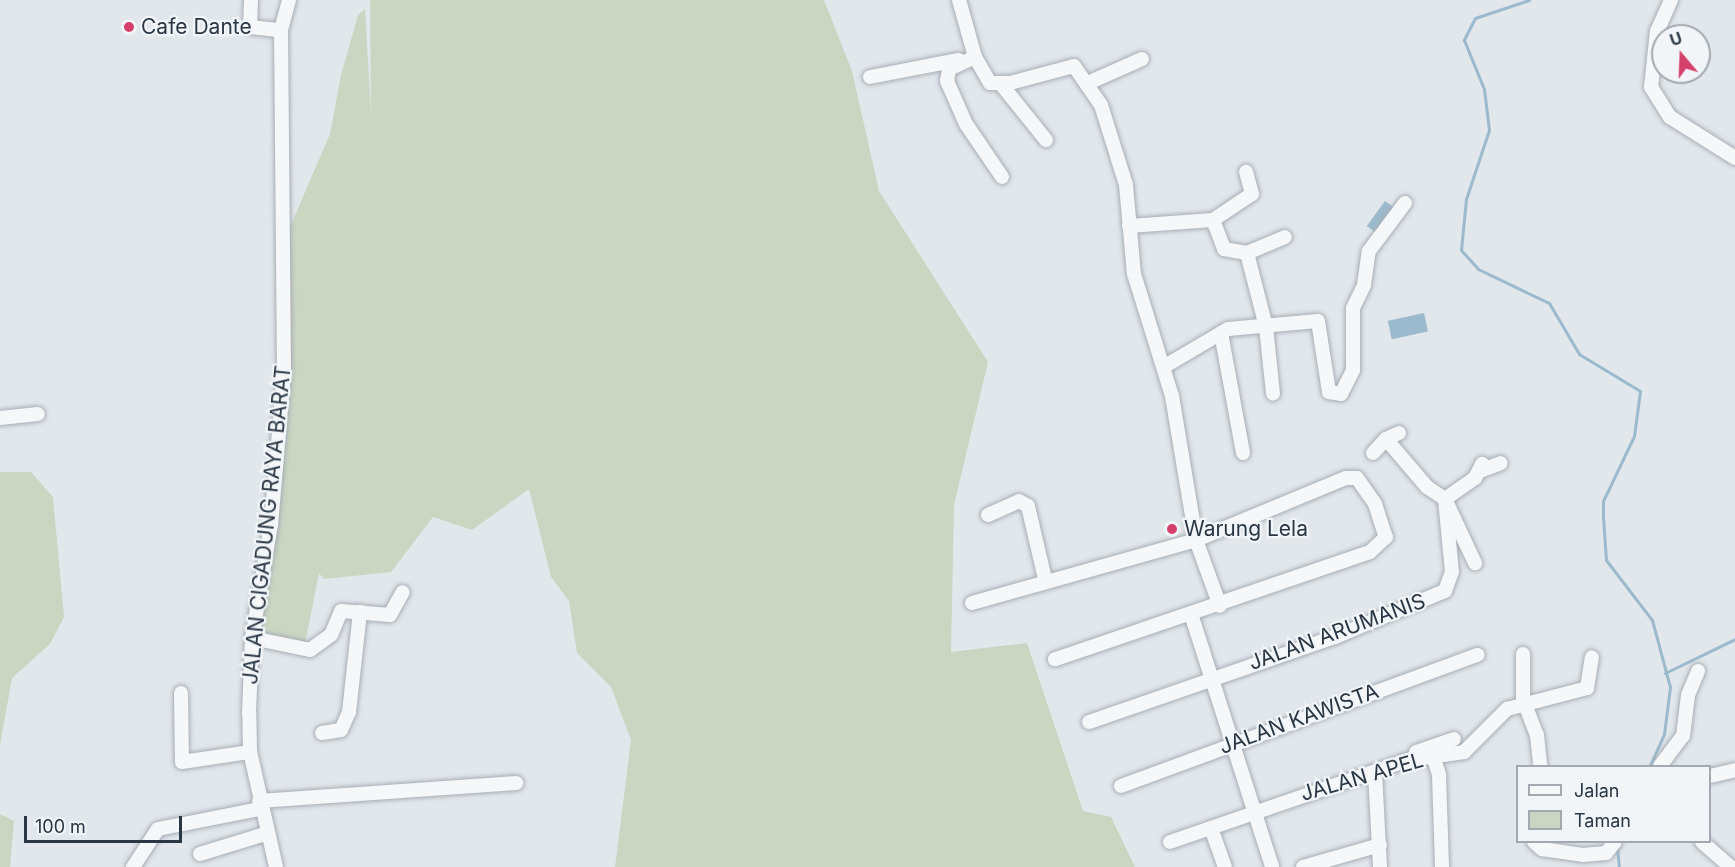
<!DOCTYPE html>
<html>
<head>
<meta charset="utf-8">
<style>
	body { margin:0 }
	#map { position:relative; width:1735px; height:867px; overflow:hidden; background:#e2e7eb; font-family:Inter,sans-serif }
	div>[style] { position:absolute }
	.green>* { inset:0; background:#cad5c2 }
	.water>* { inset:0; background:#9bbacd; transform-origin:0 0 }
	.stream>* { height:3px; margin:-1.5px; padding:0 1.5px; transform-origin:1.5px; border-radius:1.5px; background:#9bbacd }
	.roads { filter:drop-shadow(0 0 2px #a7aeb6) drop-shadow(0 0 2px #a7aeb6) }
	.minor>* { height:14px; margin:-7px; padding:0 7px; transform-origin:7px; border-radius:7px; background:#f5f7f9 }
	.dots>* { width:16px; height:16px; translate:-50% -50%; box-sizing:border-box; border:3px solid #f2f5f8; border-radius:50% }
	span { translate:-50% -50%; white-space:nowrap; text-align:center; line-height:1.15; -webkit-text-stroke:4.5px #f2f5f8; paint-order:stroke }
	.poi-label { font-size:21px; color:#293644 }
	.left { translate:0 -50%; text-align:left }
	.street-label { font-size:21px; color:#293644 }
	.legend { position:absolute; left:1516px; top:765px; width:195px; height:78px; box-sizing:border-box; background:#f2f5f8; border:2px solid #a2a9b0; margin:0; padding:8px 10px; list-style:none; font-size:18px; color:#293644 }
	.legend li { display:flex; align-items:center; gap:12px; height:30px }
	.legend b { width:30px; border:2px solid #a2a9b0 }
	.north { position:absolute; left:1651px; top:24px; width:60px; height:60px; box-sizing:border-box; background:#f2f5f8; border:2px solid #a2a9b0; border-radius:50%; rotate:341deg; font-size:16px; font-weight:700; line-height:24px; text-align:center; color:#293644 }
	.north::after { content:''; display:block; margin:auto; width:21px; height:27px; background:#d6416b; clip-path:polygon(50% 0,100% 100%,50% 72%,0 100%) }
	.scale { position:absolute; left:24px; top:816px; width:158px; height:27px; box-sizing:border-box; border:3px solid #293644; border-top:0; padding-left:8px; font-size:18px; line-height:21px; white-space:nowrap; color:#293644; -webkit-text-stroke:4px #f2f5f8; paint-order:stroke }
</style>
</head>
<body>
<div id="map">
	<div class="green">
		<i style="clip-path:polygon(370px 0,824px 0,852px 71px,879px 191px,988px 362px,954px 505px,951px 652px,1027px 643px,1083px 811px,1111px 817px,1135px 867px,615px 867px,631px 740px,611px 687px,577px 653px,569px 601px,551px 577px,529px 489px,472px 530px,433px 517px,391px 572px,324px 579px,319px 573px,304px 649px,252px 638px,270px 523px,287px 234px,330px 134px,341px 75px,358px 15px,365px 9px,371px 114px)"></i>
		<i style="clip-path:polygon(0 472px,31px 472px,53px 497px,64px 617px,50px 644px,12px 678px,0 745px)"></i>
		<i style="clip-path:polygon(0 814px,14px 821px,10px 867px,0 867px)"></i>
	</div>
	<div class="water">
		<i style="left:1385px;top:201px;width:17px;height:31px;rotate:36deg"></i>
		<i style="left:1424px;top:313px;width:19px;height:37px;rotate:78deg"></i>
	</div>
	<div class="stream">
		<i style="left:1529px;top:0;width:57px;rotate:161.6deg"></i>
		<i style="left:1475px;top:18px;width:25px;rotate:117deg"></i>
		<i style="left:1464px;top:40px;width:53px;rotate:67.8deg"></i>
		<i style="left:1484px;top:89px;width:41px;rotate:83deg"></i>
		<i style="left:1489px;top:130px;width:73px;rotate:108.4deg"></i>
		<i style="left:1466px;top:199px;width:51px;rotate:95.6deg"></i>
		<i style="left:1461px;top:250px;width:25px;rotate:48deg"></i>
		<i style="left:1478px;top:269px;width:79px;rotate:25.6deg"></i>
		<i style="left:1549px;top:303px;width:59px;rotate:59.5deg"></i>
		<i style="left:1579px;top:354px;width:71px;rotate:31.2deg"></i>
		<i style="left:1640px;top:391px;width:45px;rotate:97.6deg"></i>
		<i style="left:1634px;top:436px;width:72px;rotate:115.5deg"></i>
		<i style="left:1603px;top:501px;width:16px;rotate:90deg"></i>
		<i style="left:1603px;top:517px;width:43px;rotate:86deg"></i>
		<i style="left:1606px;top:560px;width:76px;rotate:52.5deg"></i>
		<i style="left:1652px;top:620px;width:69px;rotate:75deg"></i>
		<i style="left:1670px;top:687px;width:47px;rotate:97.3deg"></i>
		<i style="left:1664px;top:734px;width:35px;rotate:114deg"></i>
		<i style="left:1665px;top:673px;width:78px;rotate:-25.9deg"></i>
		<i style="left:1617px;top:846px;width:21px;rotate:85deg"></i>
	</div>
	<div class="roads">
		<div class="minor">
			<i style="left:251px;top:0;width:27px;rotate:92deg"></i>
			<i style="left:250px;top:27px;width:31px;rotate:6deg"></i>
			<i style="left:959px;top:0;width:59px;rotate:74.3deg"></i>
			<i style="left:975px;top:57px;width:30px;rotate:60deg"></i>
			<i style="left:990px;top:83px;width:20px"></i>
			<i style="left:1010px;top:83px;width:66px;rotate:-14.9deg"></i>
			<i style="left:1074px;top:66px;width:47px;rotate:55.3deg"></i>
			<i style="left:1101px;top:105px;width:84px;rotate:72.6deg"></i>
			<i style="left:1126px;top:185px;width:89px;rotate:84.9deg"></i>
			<i style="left:1134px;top:274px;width:128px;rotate:72.7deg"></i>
			<i style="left:1172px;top:396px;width:146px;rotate:80.5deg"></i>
			<i style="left:1196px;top:540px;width:70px;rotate:70deg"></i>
			<i style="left:1671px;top:0;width:34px;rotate:114deg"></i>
			<i style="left:1657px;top:31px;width:56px;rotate:96.1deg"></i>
			<i style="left:1651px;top:87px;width:36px;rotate:58deg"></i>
			<i style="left:1670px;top:117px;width:77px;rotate:32.2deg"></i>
			<i style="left:975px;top:57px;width:29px;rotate:155deg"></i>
			<i style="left:949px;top:69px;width:12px;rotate:99deg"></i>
			<i style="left:947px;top:81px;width:47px;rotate:66.2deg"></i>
			<i style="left:966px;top:124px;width:64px;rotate:55.8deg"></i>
			<i style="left:870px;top:77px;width:90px;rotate:-10.9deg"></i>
			<i style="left:1088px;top:83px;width:59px;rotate:-24deg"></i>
			<i style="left:1001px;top:84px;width:72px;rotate:51.2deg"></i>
			<i style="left:1213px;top:220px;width:47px;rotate:-33.7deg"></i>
			<i style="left:1252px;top:194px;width:23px;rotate:-105deg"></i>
			<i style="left:1129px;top:226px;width:84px;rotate:-4.1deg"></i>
			<i style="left:1213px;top:220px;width:31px;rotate:69deg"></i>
			<i style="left:1224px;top:249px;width:23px;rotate:10deg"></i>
			<i style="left:1247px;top:253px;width:76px;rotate:75.6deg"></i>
			<i style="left:1266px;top:327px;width:67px;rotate:84deg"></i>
			<i style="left:1247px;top:253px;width:41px;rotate:-22.8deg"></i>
			<i style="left:1221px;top:333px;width:122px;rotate:79.6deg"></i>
			<i style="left:1165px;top:366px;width:73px;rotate:-30.4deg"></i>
			<i style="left:1228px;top:329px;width:90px;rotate:-5.1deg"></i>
			<i style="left:1318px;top:321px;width:72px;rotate:81.2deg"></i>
			<i style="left:1329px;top:392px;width:12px;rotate:9deg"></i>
			<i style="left:1341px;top:394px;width:27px;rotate:-63deg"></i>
			<i style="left:1353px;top:370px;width:62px;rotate:-90deg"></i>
			<i style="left:1353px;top:308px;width:25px;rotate:-64deg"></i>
			<i style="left:1364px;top:285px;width:34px;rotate:-82deg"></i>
			<i style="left:1369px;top:251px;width:60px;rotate:-53.1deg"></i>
			<i style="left:0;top:418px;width:38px;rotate:-6deg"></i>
			<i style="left:1399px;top:433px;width:14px;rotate:155deg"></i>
			<i style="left:1386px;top:439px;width:63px;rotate:49.5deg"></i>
			<i style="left:1427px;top:487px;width:22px;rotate:34deg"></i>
			<i style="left:1445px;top:499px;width:71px;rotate:64.9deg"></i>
			<i style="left:1373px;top:453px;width:19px;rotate:-47deg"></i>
			<i style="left:1480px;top:471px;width:22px;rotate:-21deg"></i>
			<i style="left:988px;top:515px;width:34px;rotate:-24deg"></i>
			<i style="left:1019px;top:501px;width:10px;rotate:29deg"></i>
			<i style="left:1028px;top:506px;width:75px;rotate:76.9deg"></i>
			<i style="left:972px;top:603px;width:233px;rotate:-15.7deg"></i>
			<i style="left:1196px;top:540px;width:162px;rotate:-22.5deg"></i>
			<i style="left:1346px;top:478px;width:11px"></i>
			<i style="left:1357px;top:478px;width:32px;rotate:55deg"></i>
			<i style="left:1375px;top:504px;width:35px;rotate:72deg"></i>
			<i style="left:1386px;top:537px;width:22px;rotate:137deg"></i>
			<i style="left:1370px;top:552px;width:333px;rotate:161.2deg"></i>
			<i style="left:1191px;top:614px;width:266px;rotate:72.2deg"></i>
			<i style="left:252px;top:638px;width:59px;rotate:11.7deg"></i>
			<i style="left:310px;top:650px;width:26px;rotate:-36deg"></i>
			<i style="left:331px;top:635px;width:26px;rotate:-67deg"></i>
			<i style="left:341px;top:611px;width:49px;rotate:4.7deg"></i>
			<i style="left:390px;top:615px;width:26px;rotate:-61deg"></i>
			<i style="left:1523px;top:654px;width:45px;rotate:90deg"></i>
			<i style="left:1523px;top:699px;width:39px;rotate:69deg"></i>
			<i style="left:1537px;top:735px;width:31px;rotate:84deg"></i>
			<i style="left:181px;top:693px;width:69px;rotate:89.2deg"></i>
			<i style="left:182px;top:762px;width:69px;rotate:-8.4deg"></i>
			<i style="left:1089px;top:722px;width:260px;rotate:-19.1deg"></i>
			<i style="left:1335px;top:637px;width:119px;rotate:-22.7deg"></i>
			<i style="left:1445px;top:591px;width:20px;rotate:-70deg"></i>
			<i style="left:1452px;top:572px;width:73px;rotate:-95.5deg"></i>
			<i style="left:1445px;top:499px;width:37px;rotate:-35deg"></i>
			<i style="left:1475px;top:478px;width:16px;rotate:-63deg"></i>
			<i style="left:322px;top:733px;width:19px;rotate:-9deg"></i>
			<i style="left:341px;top:730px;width:20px;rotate:-66deg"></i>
			<i style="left:349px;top:712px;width:101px;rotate:-83.7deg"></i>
			<i style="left:1416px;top:752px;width:40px;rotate:-18.9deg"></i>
			<i style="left:1433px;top:756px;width:20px;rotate:72deg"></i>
			<i style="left:1439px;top:775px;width:92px;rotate:88.1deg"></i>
			<i style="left:1660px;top:766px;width:38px;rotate:-53deg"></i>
			<i style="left:1683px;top:736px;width:41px;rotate:-83deg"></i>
			<i style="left:1688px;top:695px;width:26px;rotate:-67deg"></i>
			<i style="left:1375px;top:772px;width:95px;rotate:87deg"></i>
			<i style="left:1710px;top:776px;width:26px;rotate:-13deg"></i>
			<i style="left:1121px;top:786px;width:380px;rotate:-20.2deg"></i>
			<i style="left:259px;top:801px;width:258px;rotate:-4deg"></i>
			<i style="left:1211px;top:828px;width:41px;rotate:70.3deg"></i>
			<i style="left:1170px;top:842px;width:252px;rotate:-19deg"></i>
			<i style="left:1408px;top:760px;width:57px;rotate:-8.1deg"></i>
			<i style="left:1464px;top:752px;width:61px;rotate:-45deg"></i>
			<i style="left:1507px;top:709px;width:83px;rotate:-14.7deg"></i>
			<i style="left:1587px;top:688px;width:31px;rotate:-81deg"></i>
			<i style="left:1534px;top:842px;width:11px;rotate:41deg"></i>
			<i style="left:1542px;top:849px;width:41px;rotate:8.3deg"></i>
			<i style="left:1583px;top:855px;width:23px;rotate:-5deg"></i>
			<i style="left:1606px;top:853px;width:14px;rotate:-51deg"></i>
			<i style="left:1702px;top:842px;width:38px;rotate:41deg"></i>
			<i style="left:200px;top:854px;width:68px;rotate:-17.1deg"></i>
			<i style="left:133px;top:867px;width:45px;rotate:-56.7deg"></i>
			<i style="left:158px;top:829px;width:104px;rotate:-11.1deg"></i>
			<i style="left:276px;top:867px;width:118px;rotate:-102.7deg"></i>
			<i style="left:250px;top:752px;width:39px;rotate:-91deg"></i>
			<i style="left:249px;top:713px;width:75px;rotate:-87.7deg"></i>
			<i style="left:252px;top:638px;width:115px;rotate:-80.5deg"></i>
			<i style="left:271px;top:525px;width:154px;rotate:-85.1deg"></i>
			<i style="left:284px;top:372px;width:342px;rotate:-90.5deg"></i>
			<i style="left:281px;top:30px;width:31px;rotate:-75deg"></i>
			<i style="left:1303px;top:867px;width:80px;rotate:-15.9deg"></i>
		</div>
	</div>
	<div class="dots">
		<i style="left:129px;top:27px;background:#d6416b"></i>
		<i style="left:1172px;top:529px;background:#d6416b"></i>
	</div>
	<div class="poi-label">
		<span class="left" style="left:141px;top:27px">Cafe Dante</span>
		<span class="left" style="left:1184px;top:529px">Warung Lela</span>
	</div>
	<div class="street-label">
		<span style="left:267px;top:525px;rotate:-84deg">JALAN CIGADUNG RAYA BARAT</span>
		<span style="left:1337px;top:632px;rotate:-20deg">JALAN ARUMANIS</span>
		<span style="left:1299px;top:719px;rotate:-20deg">JALAN KAWISTA</span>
		<span style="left:1362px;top:777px;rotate:-16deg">JALAN APEL</span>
	</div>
	<ul class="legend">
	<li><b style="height:8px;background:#f5f7f9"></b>Jalan</li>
	<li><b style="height:16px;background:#cad5c2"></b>Taman</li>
	</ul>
	<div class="north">U</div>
	<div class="scale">100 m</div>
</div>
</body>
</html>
